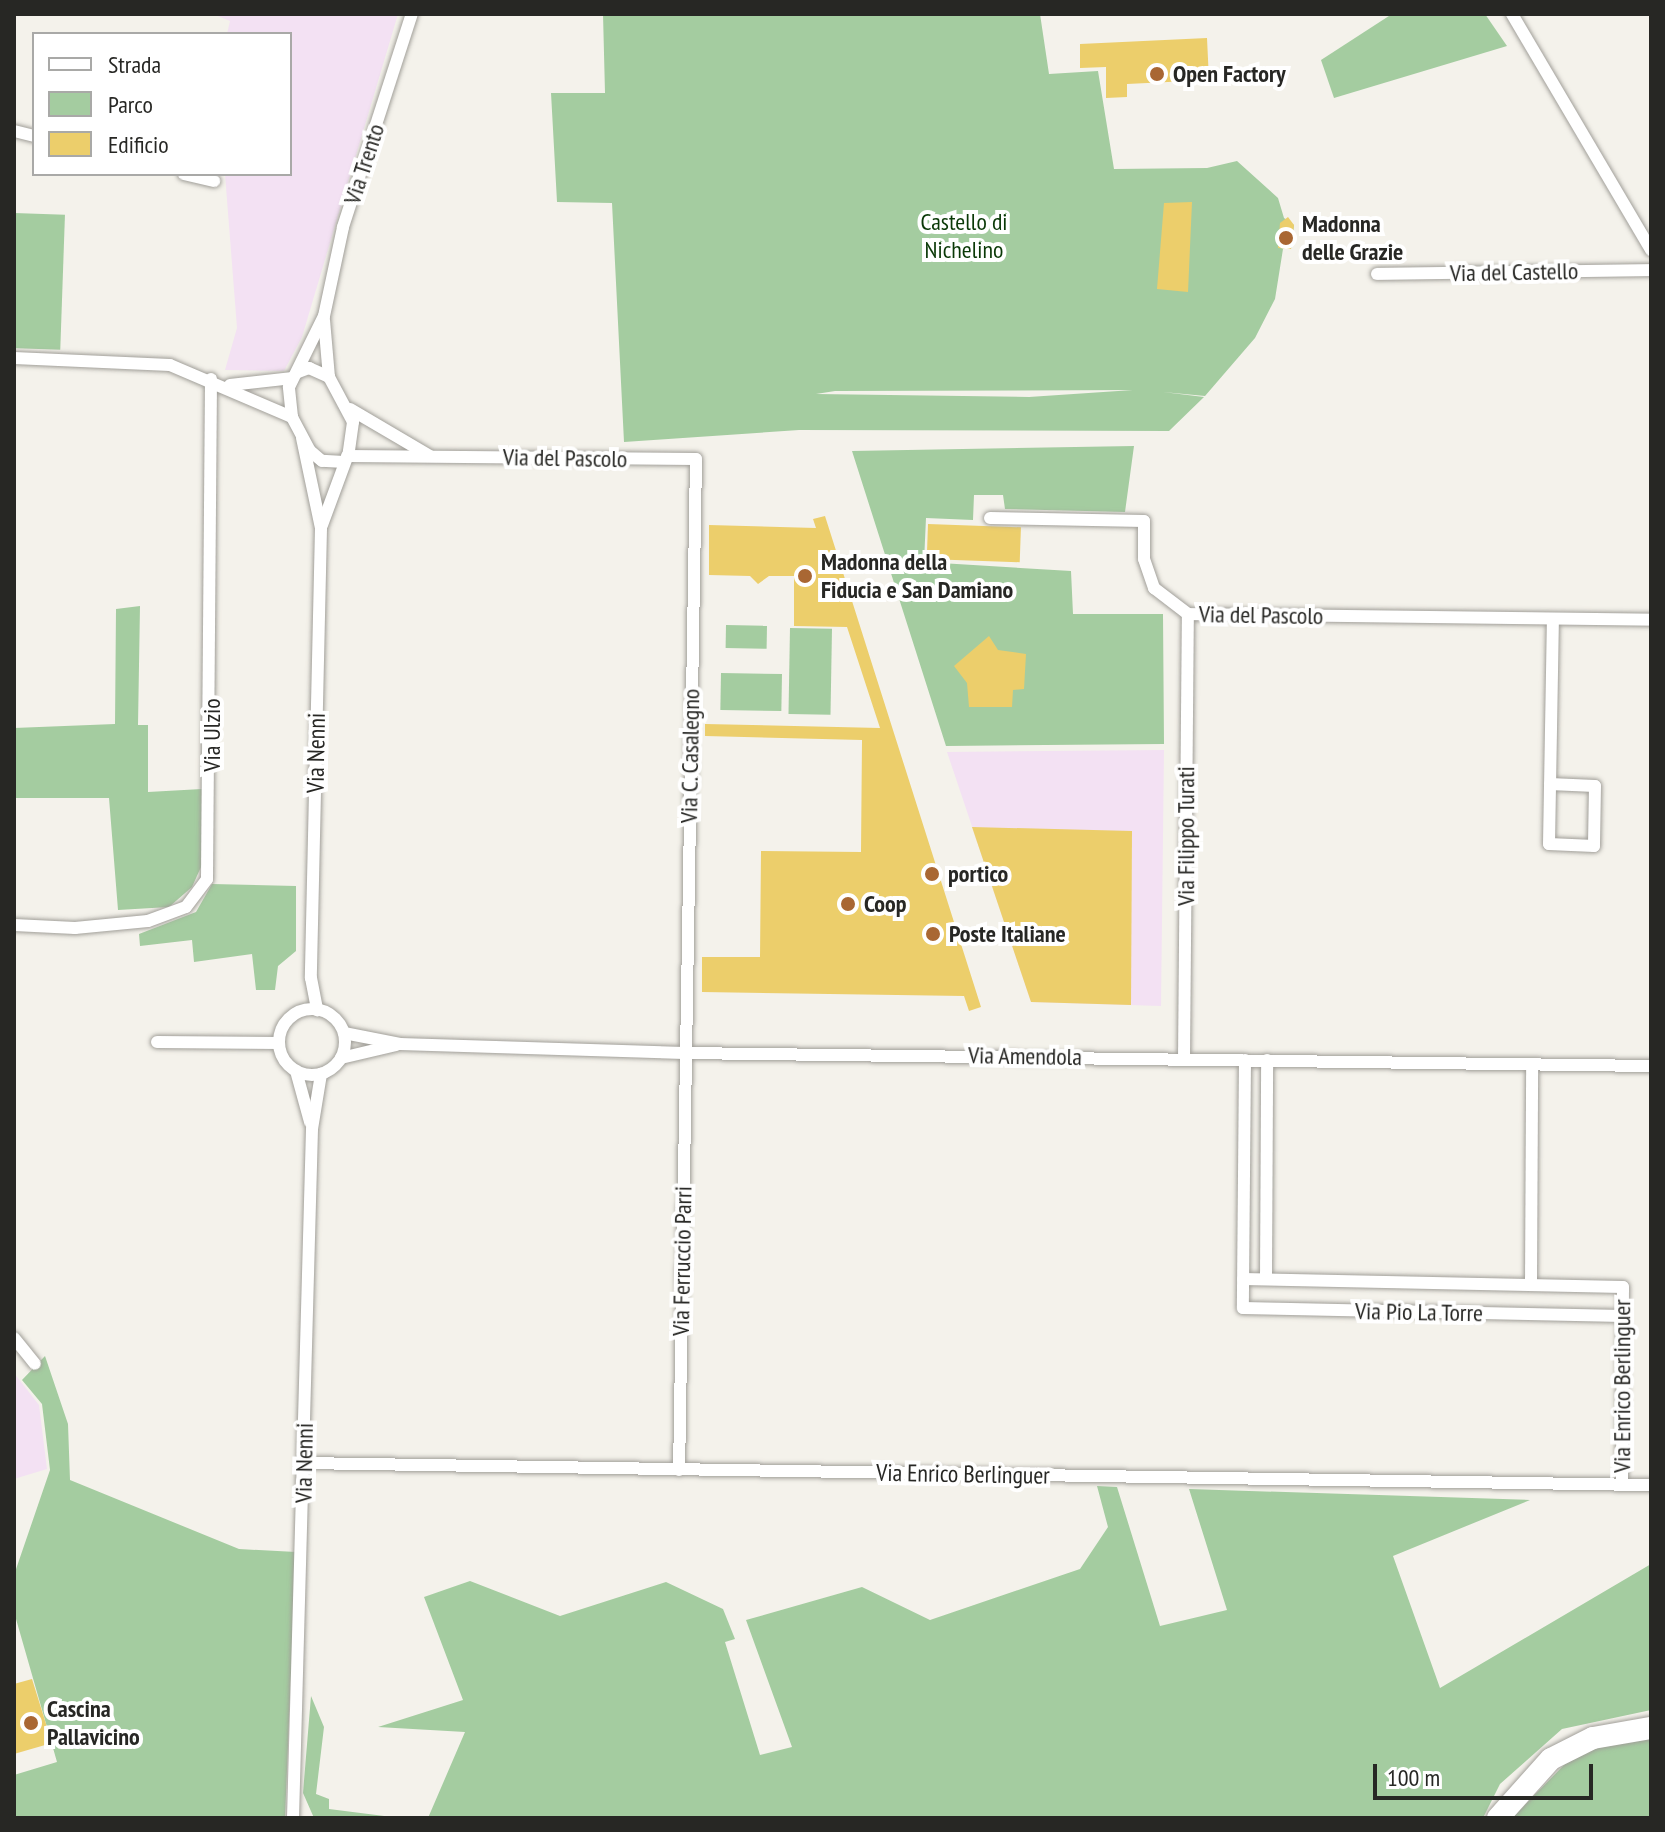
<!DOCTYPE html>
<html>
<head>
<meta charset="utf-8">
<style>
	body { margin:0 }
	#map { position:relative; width:1665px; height:1832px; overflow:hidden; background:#f4f2eb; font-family:"PT Sans Narrow",sans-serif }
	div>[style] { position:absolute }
	.education>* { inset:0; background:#f3e1f3 }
	.green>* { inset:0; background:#a4cca0; transform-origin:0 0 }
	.building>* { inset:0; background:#ecce6b; transform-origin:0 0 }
	.roads { filter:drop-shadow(0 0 2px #a19f99) drop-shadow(0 0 2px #a19f99) }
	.street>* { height:12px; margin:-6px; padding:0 6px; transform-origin:6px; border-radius:6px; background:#fff }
	.street>.ring { margin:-6px; padding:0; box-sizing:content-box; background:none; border:12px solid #fff; border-radius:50% }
	.highway>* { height:22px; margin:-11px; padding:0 11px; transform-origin:11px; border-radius:11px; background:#fff }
	.dots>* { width:22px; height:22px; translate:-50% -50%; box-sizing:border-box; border:4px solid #fff; border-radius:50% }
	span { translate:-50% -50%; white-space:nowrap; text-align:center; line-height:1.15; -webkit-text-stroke:8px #fff; paint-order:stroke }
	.poi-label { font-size:24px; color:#272724; font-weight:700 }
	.left { translate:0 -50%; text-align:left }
	.street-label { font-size:24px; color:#272724 }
	.park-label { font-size:24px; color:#0a3907 }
	.frame { position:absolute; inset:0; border:16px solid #272724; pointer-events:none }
	.legend { position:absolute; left:32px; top:32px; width:260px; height:144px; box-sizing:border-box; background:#fff; border:2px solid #a9a9a7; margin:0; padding:10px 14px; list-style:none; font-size:24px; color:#272724 }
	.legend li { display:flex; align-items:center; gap:16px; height:40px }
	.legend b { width:40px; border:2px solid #a9a9a7 }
	.scale { position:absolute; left:1373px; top:1764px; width:220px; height:36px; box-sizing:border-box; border:4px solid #272724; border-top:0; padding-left:10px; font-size:24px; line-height:28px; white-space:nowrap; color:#272724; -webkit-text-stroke:6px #fff; paint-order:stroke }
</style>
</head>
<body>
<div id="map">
	<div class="education">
		<i style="clip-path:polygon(398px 14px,302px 337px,284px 371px,225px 370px,237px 328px,225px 174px,290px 174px,290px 34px,227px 34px,230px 21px,213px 14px)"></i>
		<i style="clip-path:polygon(1164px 750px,1161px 1006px,1031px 1002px,947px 752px)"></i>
		<i style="clip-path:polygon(14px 1373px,39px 1405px,47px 1469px,14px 1479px)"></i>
	</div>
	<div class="green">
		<i style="clip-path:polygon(evenodd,603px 14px,1040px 14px,1049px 74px,1098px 71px,1114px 169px,1207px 168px,1237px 161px,1278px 198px,1284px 218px,1294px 225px,1291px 249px,1283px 249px,1275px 299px,1255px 338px,1205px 396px,1163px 392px,1204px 397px,1169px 431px,799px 430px,624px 442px,612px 203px,557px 202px,551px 93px,605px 93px,603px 14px,1133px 390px,1029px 397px,816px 394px,835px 391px,1133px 390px)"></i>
		<i style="clip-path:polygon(1392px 14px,1485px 14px,1507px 46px,1334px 98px,1321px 60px)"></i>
		<i style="left:14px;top:213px;width:51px;height:135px;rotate:2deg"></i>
		<i style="clip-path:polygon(1134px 446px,1125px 512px,1005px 509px,1003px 495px,974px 495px,973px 520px,926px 518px,924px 562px,1071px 571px,1073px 614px,1163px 614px,1164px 744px,946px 746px,852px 451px)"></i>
		<i style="clip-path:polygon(140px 606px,138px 725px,148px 725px,148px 792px,202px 789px,201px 867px,192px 887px,169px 907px,118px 910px,109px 798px,14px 798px,14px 728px,115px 724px,116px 609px)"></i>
		<i style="left:726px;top:625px;width:41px;height:23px;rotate:1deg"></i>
		<i style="left:790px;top:628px;width:42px;height:86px;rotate:1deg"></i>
		<i style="left:721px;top:673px;width:61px;height:37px;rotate:1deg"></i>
		<i style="clip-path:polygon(212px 884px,296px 886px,296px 951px,278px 966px,275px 990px,256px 990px,252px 954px,194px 962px,192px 940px,140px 946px,139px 934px,196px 912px)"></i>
		<i style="clip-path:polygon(45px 1356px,68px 1424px,70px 1480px,239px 1549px,296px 1552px,285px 1818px,14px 1818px,14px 1775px,57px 1762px,14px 1612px,14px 1575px,50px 1470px,42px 1404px,22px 1380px)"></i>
		<i style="clip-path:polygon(1097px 1486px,1117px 1487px,1160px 1626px,1227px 1610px,1189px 1489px,1530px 1500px,1393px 1556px,1440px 1688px,1651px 1564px,1651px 1710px,1562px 1729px,1500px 1784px,1483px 1818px,428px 1818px,465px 1732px,378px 1727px,463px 1700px,424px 1597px,470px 1581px,560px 1616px,666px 1582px,723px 1609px,735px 1639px,725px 1642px,760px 1755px,792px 1747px,746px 1620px,862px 1587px,930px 1620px,1080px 1569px,1108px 1527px)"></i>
		<i style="clip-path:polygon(311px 1696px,324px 1727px,316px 1794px,329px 1799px,329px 1809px,400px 1818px,314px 1818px,303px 1793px)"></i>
		<i style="clip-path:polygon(1651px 1737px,1651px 1818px,1512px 1818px,1565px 1764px,1594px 1749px)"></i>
	</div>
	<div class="building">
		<i style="clip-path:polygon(1207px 38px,1209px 80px,1127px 84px,1127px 97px,1106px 98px,1106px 67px,1080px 68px,1080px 44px)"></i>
		<i style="clip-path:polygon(1192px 202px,1188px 292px,1157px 289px,1164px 203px)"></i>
		<i style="clip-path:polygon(1288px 217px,1294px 225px,1291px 249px,1278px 248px,1280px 223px)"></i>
		<i style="clip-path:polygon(825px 516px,981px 1007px,969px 1011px,964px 996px,702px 992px,702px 957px,760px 957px,761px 851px,861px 852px,862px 740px,705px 736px,705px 724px,880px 728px,847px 627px,794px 626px,794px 576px,769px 576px,758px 584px,750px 576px,709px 575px,709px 525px,816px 528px,813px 519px)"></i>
		<i style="left:928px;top:524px;width:93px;height:35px;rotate:2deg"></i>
		<i style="clip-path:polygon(989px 636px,998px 650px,1026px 654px,1024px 689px,1013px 690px,1012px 707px,969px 707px,967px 683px,954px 666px)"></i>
		<i style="clip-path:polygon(972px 827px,1132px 831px,1131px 1005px,1031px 1002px)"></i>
		<i style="clip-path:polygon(32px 1679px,52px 1743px,14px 1754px,14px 1684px)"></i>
	</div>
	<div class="roads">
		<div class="street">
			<i style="left:1512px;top:14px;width:274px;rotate:59.5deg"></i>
			<i style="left:14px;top:131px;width:21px;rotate:14deg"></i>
			<i style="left:184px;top:174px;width:31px;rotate:13deg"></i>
			<i style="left:1377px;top:274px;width:274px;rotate:-0.8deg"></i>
			<i style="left:324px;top:320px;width:57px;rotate:85deg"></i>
			<i style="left:14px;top:358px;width:156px;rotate:2.6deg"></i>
			<i style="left:170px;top:365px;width:133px;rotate:23.1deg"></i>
			<i style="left:298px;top:372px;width:12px;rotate:-20deg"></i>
			<i style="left:309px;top:368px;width:22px;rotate:24deg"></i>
			<i style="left:329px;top:377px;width:51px;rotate:61.9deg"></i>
			<i style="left:353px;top:422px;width:30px;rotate:98deg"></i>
			<i style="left:349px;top:452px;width:78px;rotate:110.3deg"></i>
			<i style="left:230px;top:385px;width:63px;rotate:-6.3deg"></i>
			<i style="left:350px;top:409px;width:93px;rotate:30.4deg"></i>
			<i style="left:302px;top:438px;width:92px;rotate:78.1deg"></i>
			<i style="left:321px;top:528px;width:450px;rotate:91.3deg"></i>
			<i style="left:311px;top:978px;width:33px;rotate:79deg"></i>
			<i style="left:347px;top:456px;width:349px;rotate:0.5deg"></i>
			<i style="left:696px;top:459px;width:1011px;rotate:90.96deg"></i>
			<i style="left:344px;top:462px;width:22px;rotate:-177deg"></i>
			<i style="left:322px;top:461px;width:16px;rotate:-140deg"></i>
			<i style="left:310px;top:451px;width:38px;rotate:-118deg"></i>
			<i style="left:292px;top:417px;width:30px;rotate:-96deg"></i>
			<i style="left:289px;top:387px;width:79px;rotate:-63.8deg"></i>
			<i style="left:324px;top:316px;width:91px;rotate:-77.9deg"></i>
			<i style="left:343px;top:227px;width:224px;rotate:-72.1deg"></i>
			<i style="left:990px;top:518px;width:154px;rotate:1.1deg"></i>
			<i style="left:1144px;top:521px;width:38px;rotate:90deg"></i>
			<i style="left:1144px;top:559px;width:31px;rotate:71deg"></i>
			<i style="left:1154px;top:588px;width:43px;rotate:37.4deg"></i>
			<i style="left:1188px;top:614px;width:463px;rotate:0.7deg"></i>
			<i style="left:1550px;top:784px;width:45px;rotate:2.5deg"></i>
			<i style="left:1595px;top:786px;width:60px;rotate:91deg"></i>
			<i style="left:1594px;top:846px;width:45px;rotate:-177.5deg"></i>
			<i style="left:1549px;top:844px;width:225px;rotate:-89deg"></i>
			<i style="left:14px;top:925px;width:61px;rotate:2.8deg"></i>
			<i style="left:75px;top:928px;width:73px;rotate:-5.5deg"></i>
			<i style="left:148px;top:921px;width:40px;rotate:-20.2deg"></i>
			<i style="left:186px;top:907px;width:35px;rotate:-53deg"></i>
			<i style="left:207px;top:879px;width:500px;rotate:-89.54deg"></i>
			<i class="ring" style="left:279px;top:1009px;width:54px;height:54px"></i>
			<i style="left:344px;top:1033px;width:57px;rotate:11.1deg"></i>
			<i style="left:400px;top:1044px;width:284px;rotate:1.8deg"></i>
			<i style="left:684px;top:1053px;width:967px;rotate:0.77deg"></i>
			<i style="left:157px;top:1042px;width:122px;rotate:0.5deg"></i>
			<i style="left:341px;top:1058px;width:57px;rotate:-13.3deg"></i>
			<i style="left:1184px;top:1058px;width:444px;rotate:-89.5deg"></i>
			<i style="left:1245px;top:1060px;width:248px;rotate:90.5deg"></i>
			<i style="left:1243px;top:1308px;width:380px;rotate:1.2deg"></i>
			<i style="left:296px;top:1071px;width:53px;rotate:74.6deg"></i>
			<i style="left:1243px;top:1279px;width:380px;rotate:1.2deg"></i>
			<i style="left:1623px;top:1287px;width:198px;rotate:90.3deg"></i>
			<i style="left:1266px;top:1279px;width:219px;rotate:-89.7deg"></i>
			<i style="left:1531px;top:1285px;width:221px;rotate:-89.7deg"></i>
			<i style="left:14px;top:1338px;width:33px;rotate:51deg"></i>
			<i style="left:303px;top:1463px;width:1348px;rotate:0.94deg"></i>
			<i style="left:293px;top:1818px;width:689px;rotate:-88.42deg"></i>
			<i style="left:312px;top:1129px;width:56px;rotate:-80.7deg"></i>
		</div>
		<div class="highway">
			<i style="left:1498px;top:1818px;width:79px;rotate:-48.1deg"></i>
			<i style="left:1551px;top:1759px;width:47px;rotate:-26.6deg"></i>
			<i style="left:1593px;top:1738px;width:59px;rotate:-9.8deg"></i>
		</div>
	</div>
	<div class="dots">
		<i style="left:1157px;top:74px;background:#a96733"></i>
		<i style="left:1286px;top:238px;background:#a96733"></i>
		<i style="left:805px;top:576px;background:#a96733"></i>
		<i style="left:932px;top:874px;background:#a96733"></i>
		<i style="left:848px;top:904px;background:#a96733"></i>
		<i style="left:933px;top:934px;background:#a96733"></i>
		<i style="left:31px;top:1723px;background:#a96733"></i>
	</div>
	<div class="poi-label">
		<span class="left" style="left:1173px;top:74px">Open Factory</span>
		<span class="left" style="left:1302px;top:238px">Madonna<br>delle Grazie</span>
		<span class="left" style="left:821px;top:576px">Madonna della<br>Fiducia e San Damiano</span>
		<span class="left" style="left:948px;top:874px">portico</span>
		<span class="left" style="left:864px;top:904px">Coop</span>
		<span class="left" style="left:949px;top:934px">Poste Italiane</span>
		<span class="left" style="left:47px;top:1723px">Cascina<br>Pallavicino</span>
	</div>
	<div class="street-label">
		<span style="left:364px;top:164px;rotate:-72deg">Via Trento</span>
		<span style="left:1514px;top:272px;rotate:-1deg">Via del Castello</span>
		<span style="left:565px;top:458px;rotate:1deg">Via del Pascolo</span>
		<span style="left:1261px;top:615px;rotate:1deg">Via del Pascolo</span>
		<span style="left:212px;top:735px;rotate:-90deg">Via Ulzio</span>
		<span style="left:316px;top:753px;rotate:-89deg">Via Nenni</span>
		<span style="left:690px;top:756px;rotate:-89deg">Via C. Casalegno</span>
		<span style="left:1186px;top:836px;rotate:-90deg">Via Filippo Turati</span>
		<span style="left:1025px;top:1056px;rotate:1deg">Via Amendola</span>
		<span style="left:682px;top:1261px;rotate:-89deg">Via Ferruccio Parri</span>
		<span style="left:1419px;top:1312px;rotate:1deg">Via Pio La Torre</span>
		<span style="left:1622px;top:1386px;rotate:-90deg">Via Enrico Berlinguer</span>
		<span style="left:304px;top:1463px;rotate:-89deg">Via Nenni</span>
		<span style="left:963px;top:1474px;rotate:1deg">Via Enrico Berlinguer</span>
	</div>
	<div class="park-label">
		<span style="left:964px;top:236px">Castello di<br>Nichelino</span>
	</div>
	<div class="frame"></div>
	<ul class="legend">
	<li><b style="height:10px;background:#fff"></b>Strada</li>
	<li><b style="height:22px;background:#a4cca0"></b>Parco</li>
	<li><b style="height:22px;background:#ecce6b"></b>Edificio</li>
	</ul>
	<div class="scale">100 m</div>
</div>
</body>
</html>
